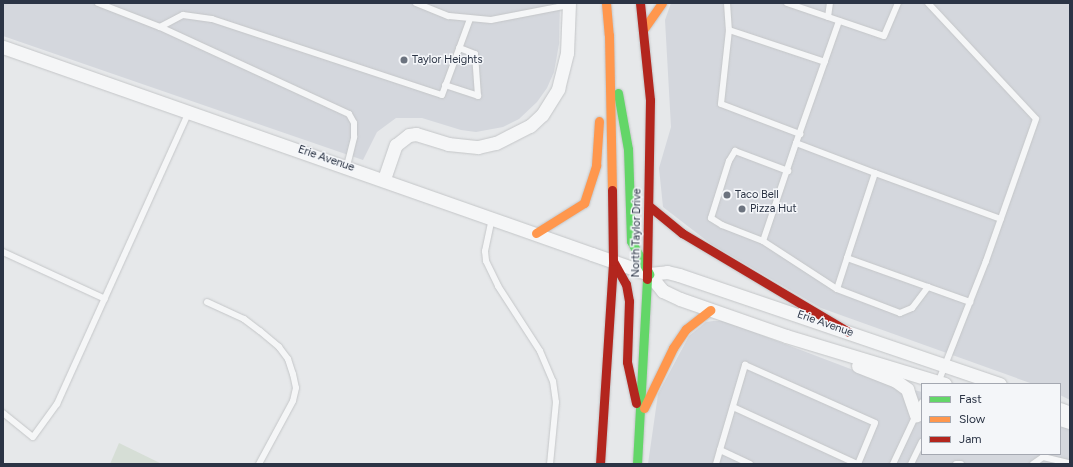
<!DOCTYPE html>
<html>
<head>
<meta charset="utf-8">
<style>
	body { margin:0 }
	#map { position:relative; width:1073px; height:467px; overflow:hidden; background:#e6e8ea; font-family:Figtree,sans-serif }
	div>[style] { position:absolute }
	.built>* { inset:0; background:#d4d7dd }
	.green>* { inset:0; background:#d6ded6 }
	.roads { filter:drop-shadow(0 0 1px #c4c6c8) drop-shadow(0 0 1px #c4c6c8) }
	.lane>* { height:6px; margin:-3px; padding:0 3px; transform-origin:3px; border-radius:3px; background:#f5f6f7 }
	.street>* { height:13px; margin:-6.5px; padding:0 6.5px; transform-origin:6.5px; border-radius:6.5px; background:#f5f6f7 }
	.fast>* { height:9px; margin:-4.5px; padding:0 4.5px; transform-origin:4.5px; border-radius:4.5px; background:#63d668 }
	.slow>* { height:9px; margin:-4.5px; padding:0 4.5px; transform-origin:4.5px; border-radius:4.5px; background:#ff974d }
	.jam>* { height:9px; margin:-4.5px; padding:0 4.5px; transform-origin:4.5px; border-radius:4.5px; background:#b3261e }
	.dots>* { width:11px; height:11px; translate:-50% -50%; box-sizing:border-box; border:2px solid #f4f6f9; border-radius:50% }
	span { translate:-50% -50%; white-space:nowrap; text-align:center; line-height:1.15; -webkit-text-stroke:3px #f4f6f9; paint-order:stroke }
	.poi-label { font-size:11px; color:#2b3445 }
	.left { translate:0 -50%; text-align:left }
	.street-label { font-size:11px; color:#2b3445 }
	.frame { position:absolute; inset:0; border:4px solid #2b3445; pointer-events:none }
	.legend { position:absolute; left:921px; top:383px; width:140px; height:72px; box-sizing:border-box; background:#f4f6f9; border:1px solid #a4a8b1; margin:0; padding:5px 7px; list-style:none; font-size:12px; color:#2b3445 }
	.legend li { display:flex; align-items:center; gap:8px; height:20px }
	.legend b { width:20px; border:1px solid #a4a8b1 }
</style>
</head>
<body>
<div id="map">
	<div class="built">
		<i style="clip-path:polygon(3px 3px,560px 3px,559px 44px,554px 72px,547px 88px,537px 102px,519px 119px,503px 127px,476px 132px,461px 130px,422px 118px,396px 118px,377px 132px,363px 160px,3px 36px)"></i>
		<i style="clip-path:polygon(671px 3px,1070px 3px,1070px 400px,1060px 395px,1060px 384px,1033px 384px,821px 308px,711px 244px,663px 207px,659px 168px,671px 127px,665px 20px)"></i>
		<i style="clip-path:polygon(713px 321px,725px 321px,890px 384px,922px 392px,922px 454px,1060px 454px,1060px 426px,1070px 429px,1070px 464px,648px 464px,658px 394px,689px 336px,706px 322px)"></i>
	</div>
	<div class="green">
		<i style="clip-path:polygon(119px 443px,162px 464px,110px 464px)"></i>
	</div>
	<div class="roads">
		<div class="lane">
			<i style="left:98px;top:3px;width:66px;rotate:21.2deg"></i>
			<i style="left:416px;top:3px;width:35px;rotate:22deg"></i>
			<i style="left:449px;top:16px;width:42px;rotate:5.4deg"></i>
			<i style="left:491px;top:20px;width:79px;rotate:-10.9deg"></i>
			<i style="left:727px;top:3px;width:27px;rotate:86deg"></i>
			<i style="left:729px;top:30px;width:74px;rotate:96.2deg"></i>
			<i style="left:721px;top:104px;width:85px;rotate:20.8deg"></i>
			<i style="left:787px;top:3px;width:102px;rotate:18.8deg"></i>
			<i style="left:884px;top:36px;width:36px;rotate:-67deg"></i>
			<i style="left:928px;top:3px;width:158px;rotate:47deg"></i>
			<i style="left:1036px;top:119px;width:151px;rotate:109.4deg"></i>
			<i style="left:986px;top:261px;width:131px;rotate:111.5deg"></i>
			<i style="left:828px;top:17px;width:14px;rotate:-82deg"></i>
			<i style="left:839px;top:21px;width:129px;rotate:109.4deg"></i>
			<i style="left:796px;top:143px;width:85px;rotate:20.8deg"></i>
			<i style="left:729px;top:30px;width:101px;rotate:18.4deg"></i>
			<i style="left:445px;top:85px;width:35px;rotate:18deg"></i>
			<i style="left:478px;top:96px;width:42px;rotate:-94.1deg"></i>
			<i style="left:475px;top:54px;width:17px;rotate:-159deg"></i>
			<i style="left:796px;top:143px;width:103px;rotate:108.6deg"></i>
			<i style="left:763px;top:241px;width:88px;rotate:33deg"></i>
			<i style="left:347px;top:166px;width:30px;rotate:-76deg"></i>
			<i style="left:354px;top:137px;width:14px;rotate:-90deg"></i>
			<i style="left:354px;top:123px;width:10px;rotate:-119deg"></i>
			<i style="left:349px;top:114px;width:208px;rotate:-155.3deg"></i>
			<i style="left:160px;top:27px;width:26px;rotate:-28deg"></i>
			<i style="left:183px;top:15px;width:29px;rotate:8deg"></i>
			<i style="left:212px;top:19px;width:242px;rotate:18.3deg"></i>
			<i style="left:442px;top:95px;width:81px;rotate:-69.8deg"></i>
			<i style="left:492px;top:218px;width:34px;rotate:102deg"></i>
			<i style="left:485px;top:251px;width:10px;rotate:84deg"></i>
			<i style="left:486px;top:261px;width:28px;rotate:64deg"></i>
			<i style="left:498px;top:286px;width:77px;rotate:57.1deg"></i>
			<i style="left:540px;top:351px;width:33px;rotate:67deg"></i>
			<i style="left:553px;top:381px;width:21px;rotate:82deg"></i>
			<i style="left:556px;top:402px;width:62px;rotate:95.5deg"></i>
			<i style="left:763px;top:241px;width:44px;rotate:-158.7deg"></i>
			<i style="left:722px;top:225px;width:13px;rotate:-148deg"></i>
			<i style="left:711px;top:218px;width:60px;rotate:-72.5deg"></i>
			<i style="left:729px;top:161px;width:12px;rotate:-59deg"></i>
			<i style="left:735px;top:151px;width:57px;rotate:20.7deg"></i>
			<i style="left:3px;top:252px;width:112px;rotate:24.7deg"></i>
			<i style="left:847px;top:258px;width:89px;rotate:-71.8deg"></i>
			<i style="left:875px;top:173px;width:134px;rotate:20.1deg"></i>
			<i style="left:928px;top:287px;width:26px;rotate:127deg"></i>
			<i style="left:912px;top:308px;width:13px;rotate:157deg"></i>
			<i style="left:900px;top:313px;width:67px;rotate:-159.1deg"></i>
			<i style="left:837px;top:289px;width:33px;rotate:-72deg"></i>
			<i style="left:847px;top:258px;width:86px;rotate:19.7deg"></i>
			<i style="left:928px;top:287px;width:45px;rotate:19.7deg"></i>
			<i style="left:207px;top:302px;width:41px;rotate:24.7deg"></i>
			<i style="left:244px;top:319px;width:20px;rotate:37deg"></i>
			<i style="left:260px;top:331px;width:25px;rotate:40deg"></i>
			<i style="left:279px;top:347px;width:15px;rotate:53deg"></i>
			<i style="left:288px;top:359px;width:16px;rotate:72deg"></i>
			<i style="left:293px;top:374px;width:14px;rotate:78deg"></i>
			<i style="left:296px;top:388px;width:13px;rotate:103deg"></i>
			<i style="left:293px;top:401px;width:72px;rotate:118.4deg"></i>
			<i style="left:733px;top:407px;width:136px;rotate:24.7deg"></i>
			<i style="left:3px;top:413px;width:38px;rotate:39deg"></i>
			<i style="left:33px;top:437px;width:41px;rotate:-54deg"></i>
			<i style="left:57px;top:404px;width:320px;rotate:-65.7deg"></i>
			<i style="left:716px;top:464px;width:15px;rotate:-74deg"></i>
			<i style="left:750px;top:464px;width:33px;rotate:-155deg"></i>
			<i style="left:720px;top:450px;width:89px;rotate:-73.6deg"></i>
			<i style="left:745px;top:365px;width:142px;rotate:24deg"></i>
			<i style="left:875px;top:423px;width:44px;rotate:112.5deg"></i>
			<i style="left:893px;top:464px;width:68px;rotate:-64.9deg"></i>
			<i style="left:911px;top:464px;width:25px;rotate:-64deg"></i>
			<i style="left:956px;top:464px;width:5px"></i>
			<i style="left:1033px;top:464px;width:12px;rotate:-35deg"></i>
			<i style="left:1043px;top:457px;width:28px;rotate:13deg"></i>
		</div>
		<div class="street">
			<i style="left:3px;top:47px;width:624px;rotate:19.36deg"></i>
			<i style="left:592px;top:254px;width:60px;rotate:19.3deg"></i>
			<i style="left:649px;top:274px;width:18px;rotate:-6deg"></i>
			<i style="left:667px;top:272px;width:12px;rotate:14deg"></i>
			<i style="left:679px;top:275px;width:339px;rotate:18.8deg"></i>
			<i style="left:384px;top:179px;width:36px;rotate:-71deg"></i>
			<i style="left:396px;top:145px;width:16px;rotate:-38deg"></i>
			<i style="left:409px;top:135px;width:7px;rotate:-8deg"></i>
			<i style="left:416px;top:134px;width:34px;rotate:17deg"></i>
			<i style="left:448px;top:144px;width:30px;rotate:6deg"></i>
			<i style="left:478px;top:147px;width:18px;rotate:-13deg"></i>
			<i style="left:496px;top:143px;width:38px;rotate:-27deg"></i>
			<i style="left:530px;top:126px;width:16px;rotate:-43deg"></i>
			<i style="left:542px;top:115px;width:31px;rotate:-58deg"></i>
			<i style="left:558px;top:89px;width:37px;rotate:-76deg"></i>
			<i style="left:567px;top:53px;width:50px;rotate:-87.7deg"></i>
			<i style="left:649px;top:274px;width:22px;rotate:51deg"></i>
			<i style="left:663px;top:291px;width:19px;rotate:25deg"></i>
			<i style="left:680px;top:299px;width:112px;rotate:19.2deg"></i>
			<i style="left:786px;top:336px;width:166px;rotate:16.8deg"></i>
			<i style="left:858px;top:366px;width:41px;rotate:21.5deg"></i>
			<i style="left:896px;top:381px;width:14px;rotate:36deg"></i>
			<i style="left:907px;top:389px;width:28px;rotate:71deg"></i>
			<i style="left:1060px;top:409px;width:11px;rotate:22deg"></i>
			<i style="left:1060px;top:419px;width:10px;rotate:17deg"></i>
		</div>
		<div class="fast">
			<i style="left:618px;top:93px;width:57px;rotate:79.9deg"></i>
			<i style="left:628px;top:149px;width:92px;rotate:88.1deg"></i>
			<i style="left:631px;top:241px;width:38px;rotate:61deg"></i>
			<i style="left:637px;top:464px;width:185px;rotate:-86.9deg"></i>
		</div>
		<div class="slow">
			<i style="left:606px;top:3px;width:32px;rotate:85deg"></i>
			<i style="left:609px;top:35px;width:155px;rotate:88.9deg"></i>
			<i style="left:643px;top:30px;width:33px;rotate:-55deg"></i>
			<i style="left:536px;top:233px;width:57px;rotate:-32deg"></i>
			<i style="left:584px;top:203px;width:40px;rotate:-72deg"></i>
			<i style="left:596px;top:165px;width:44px;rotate:-86.1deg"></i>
			<i style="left:644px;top:408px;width:67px;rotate:-64.2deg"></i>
			<i style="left:673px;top:348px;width:23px;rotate:-56deg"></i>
			<i style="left:686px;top:329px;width:31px;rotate:-38deg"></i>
		</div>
		<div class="jam">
			<i style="left:640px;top:3px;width:98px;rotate:84.1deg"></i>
			<i style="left:650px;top:100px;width:179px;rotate:91deg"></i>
			<i style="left:649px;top:206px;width:43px;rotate:39.3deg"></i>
			<i style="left:682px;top:233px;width:194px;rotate:30.7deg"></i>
			<i style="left:613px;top:261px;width:26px;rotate:61deg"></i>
			<i style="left:626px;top:284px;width:17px;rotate:80deg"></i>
			<i style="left:629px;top:301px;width:61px;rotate:91.9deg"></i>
			<i style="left:627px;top:362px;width:42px;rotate:77.6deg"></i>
			<i style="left:600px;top:464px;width:203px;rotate:-86.3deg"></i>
			<i style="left:613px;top:261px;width:71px;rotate:-90.8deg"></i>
		</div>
	</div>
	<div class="dots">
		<i style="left:404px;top:60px;background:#6c737f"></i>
		<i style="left:727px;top:195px;background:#6c737f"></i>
		<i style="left:742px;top:209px;background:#6c737f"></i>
	</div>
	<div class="poi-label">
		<span class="left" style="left:412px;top:60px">Taylor Heights</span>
		<span class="left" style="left:735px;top:195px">Taco Bell</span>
		<span class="left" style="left:750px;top:209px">Pizza Hut</span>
	</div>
	<div class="street-label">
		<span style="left:326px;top:159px;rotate:19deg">Erie Avenue</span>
		<span style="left:637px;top:233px;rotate:-89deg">North Taylor Drive</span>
		<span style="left:825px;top:324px;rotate:19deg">Erie Avenue</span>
	</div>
	<div class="frame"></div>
	<ul class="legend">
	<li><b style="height:5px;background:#63d668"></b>Fast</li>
	<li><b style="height:5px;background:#ff974d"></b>Slow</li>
	<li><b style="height:5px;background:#b3261e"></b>Jam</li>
	</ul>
</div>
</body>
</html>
